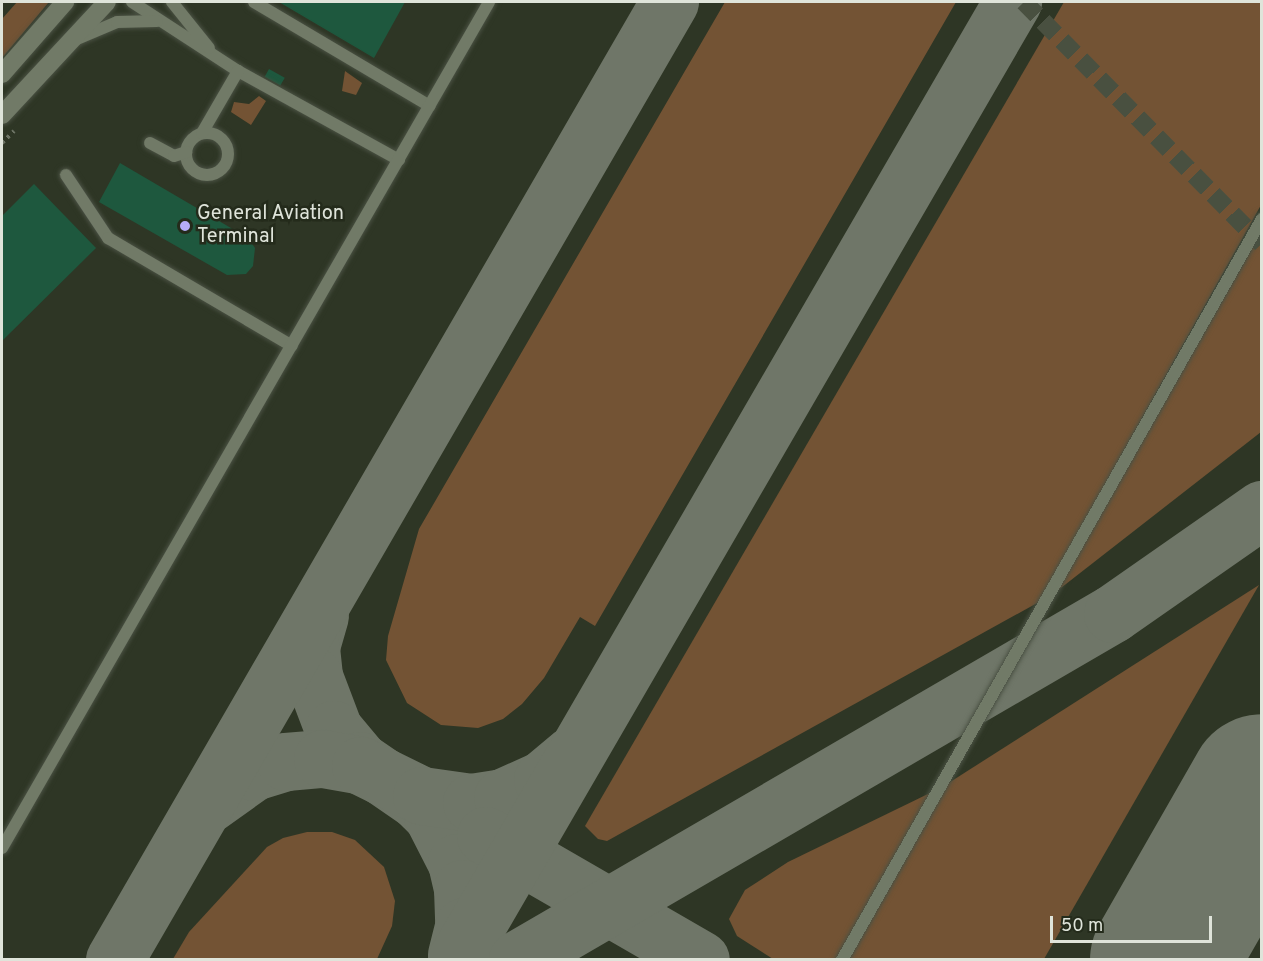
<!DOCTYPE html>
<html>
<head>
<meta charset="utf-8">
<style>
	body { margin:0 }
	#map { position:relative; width:1263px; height:961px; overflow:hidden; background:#2e3625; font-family:Overpass,sans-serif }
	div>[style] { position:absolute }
	.green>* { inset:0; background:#735334 }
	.taxiway>* { height:58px; margin:-29px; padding:0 29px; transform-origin:29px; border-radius:29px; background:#6f7668 }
	.runway>* { height:146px; margin:-73px; padding:0 73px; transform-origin:73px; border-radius:73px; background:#6f7668 }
	.building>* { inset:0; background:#1e583e; transform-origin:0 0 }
	.secondary-tunnel>* { height:18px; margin-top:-9px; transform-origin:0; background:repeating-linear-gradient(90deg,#495040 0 18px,transparent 0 27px) }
	.path>* { height:4px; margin-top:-2px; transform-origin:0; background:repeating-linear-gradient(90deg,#6c7364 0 3px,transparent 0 7.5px) }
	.roads { filter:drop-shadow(0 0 2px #4a5143) drop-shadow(0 0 2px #4a5143) }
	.service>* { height:12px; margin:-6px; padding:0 6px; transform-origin:6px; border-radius:6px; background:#717a67 }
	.service>.ring { margin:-6px; padding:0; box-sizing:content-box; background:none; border:12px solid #717a67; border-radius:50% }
	.secondary>* { height:18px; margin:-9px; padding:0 9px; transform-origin:9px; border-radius:9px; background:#717a67 }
	.dots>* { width:16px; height:16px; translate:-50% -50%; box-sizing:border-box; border:3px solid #242b1b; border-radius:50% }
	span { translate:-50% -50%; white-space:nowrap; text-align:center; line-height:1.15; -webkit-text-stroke:5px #242b1b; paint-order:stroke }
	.poi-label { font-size:20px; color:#dfe4da }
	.left { translate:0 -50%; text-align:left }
	.frame { position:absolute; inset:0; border:3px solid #dfe4da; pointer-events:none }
	.scale { position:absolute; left:1050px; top:916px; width:162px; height:27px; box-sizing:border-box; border:3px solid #dfe4da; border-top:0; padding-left:8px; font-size:18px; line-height:21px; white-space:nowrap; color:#dfe4da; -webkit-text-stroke:4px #242b1b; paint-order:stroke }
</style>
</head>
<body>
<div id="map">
	<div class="green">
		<i style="clip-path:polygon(17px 2px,49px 2px,2px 58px,2px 19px)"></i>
		<i style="clip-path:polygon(725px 2px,956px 2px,595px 626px,580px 617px,544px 678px,522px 704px,503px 719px,478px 728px,441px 725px,407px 703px,386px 660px,388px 636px,419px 529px)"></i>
		<i style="clip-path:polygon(1064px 2px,1261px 2px,1261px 205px,1039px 602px,607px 841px,598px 839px,585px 826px)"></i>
		<i style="clip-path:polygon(345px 71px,362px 83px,356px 95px,342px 91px)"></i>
		<i style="clip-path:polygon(259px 96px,266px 101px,251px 125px,231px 112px,234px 102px,249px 104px)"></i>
		<i style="clip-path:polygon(1261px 233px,1261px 432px,1057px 591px)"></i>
		<i style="clip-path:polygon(1259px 585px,1044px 959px,848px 960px,947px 784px)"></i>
		<i style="clip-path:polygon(930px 793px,836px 959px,773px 959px,737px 936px,729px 919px,745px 890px,788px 862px)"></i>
		<i style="clip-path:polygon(307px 832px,332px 832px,355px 840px,384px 867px,395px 901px,392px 926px,377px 959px,173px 959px,189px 932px,267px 847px,283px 838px)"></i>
	</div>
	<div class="taxiway">
		<i style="left:320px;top:616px;width:33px;rotate:106deg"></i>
		<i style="left:311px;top:648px;width:29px;rotate:84deg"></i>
		<i style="left:314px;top:677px;width:57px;rotate:69.3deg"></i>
		<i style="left:334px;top:730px;width:40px;rotate:50deg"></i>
		<i style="left:360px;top:761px;width:70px;rotate:34.6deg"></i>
		<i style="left:418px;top:801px;width:21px;rotate:45deg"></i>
		<i style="left:433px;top:816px;width:53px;rotate:62.9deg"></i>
		<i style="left:457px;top:863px;width:27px;rotate:77deg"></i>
		<i style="left:463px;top:889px;width:38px;rotate:88deg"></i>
		<i style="left:464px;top:927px;width:29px;rotate:104deg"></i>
		<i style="left:209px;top:804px;width:55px;rotate:-35.4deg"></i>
		<i style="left:254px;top:772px;width:34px;rotate:-17deg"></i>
		<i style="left:286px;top:762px;width:37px;rotate:-5deg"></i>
		<i style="left:323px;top:759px;width:39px;rotate:10deg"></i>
		<i style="left:361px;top:766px;width:68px;rotate:26.2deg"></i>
		<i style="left:422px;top:796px;width:50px;rotate:8deg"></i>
		<i style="left:472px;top:803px;width:31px;rotate:-9deg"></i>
		<i style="left:503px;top:798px;width:44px;rotate:-24.2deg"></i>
		<i style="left:543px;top:780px;width:39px;rotate:-40deg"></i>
		<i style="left:486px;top:836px;width:248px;rotate:30deg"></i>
		<i style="left:115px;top:960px;width:1107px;rotate:-59.91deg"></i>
		<i style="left:457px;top:960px;width:1108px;rotate:-59.87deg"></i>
		<i style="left:518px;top:960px;width:688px;rotate:-30.18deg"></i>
		<i style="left:1113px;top:614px;width:182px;rotate:-34.9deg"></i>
	</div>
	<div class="runway">
		<i style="left:1163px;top:960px;width:199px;rotate:-60.2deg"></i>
	</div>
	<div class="building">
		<i style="clip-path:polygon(279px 2px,405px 2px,374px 58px)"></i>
		<i style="left:269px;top:69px;width:18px;height:9px;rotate:29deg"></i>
		<i style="clip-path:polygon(120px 163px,248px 238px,255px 248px,253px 266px,246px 274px,227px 275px,99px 202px)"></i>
		<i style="clip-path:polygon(34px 184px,96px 248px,2px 341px,2px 216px)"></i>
	</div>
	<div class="secondary-tunnel">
		<i style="left:1024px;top:2px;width:339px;rotate:45.5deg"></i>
	</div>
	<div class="path">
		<i style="left:2px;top:143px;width:17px;rotate:-45deg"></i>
	</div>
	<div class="roads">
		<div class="service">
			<i style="left:132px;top:2px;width:126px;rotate:33.1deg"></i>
			<i style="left:238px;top:71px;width:184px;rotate:28.9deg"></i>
			<i style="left:172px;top:2px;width:59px;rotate:51.2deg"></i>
			<i style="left:254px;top:2px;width:204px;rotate:30.6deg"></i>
			<i style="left:77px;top:39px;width:43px;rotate:-23deg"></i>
			<i style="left:117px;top:22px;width:40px;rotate:-1.4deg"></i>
			<i class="ring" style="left:186px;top:133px;width:30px;height:30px"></i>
			<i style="left:202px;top:133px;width:72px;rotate:-59.9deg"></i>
			<i style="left:150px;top:143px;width:27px;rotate:28deg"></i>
			<i style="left:174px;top:156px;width:13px;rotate:-18deg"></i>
			<i style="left:66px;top:175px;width:76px;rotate:56.3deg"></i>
			<i style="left:108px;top:238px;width:213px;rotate:30.4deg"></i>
			<i style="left:2px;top:848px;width:976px;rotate:-60.07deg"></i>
			<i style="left:842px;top:960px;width:852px;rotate:-60.46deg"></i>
		</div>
		<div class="secondary">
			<i style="left:2px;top:74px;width:96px;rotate:-48.8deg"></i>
			<i style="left:2px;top:115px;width:154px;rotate:-47.1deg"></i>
		</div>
	</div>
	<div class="dots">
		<i style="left:185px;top:226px;background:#b5acf9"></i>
	</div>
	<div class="poi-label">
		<span class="left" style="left:197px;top:226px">General Aviation<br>Terminal</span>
	</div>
	<div class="frame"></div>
	<div class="scale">50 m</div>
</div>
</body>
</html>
